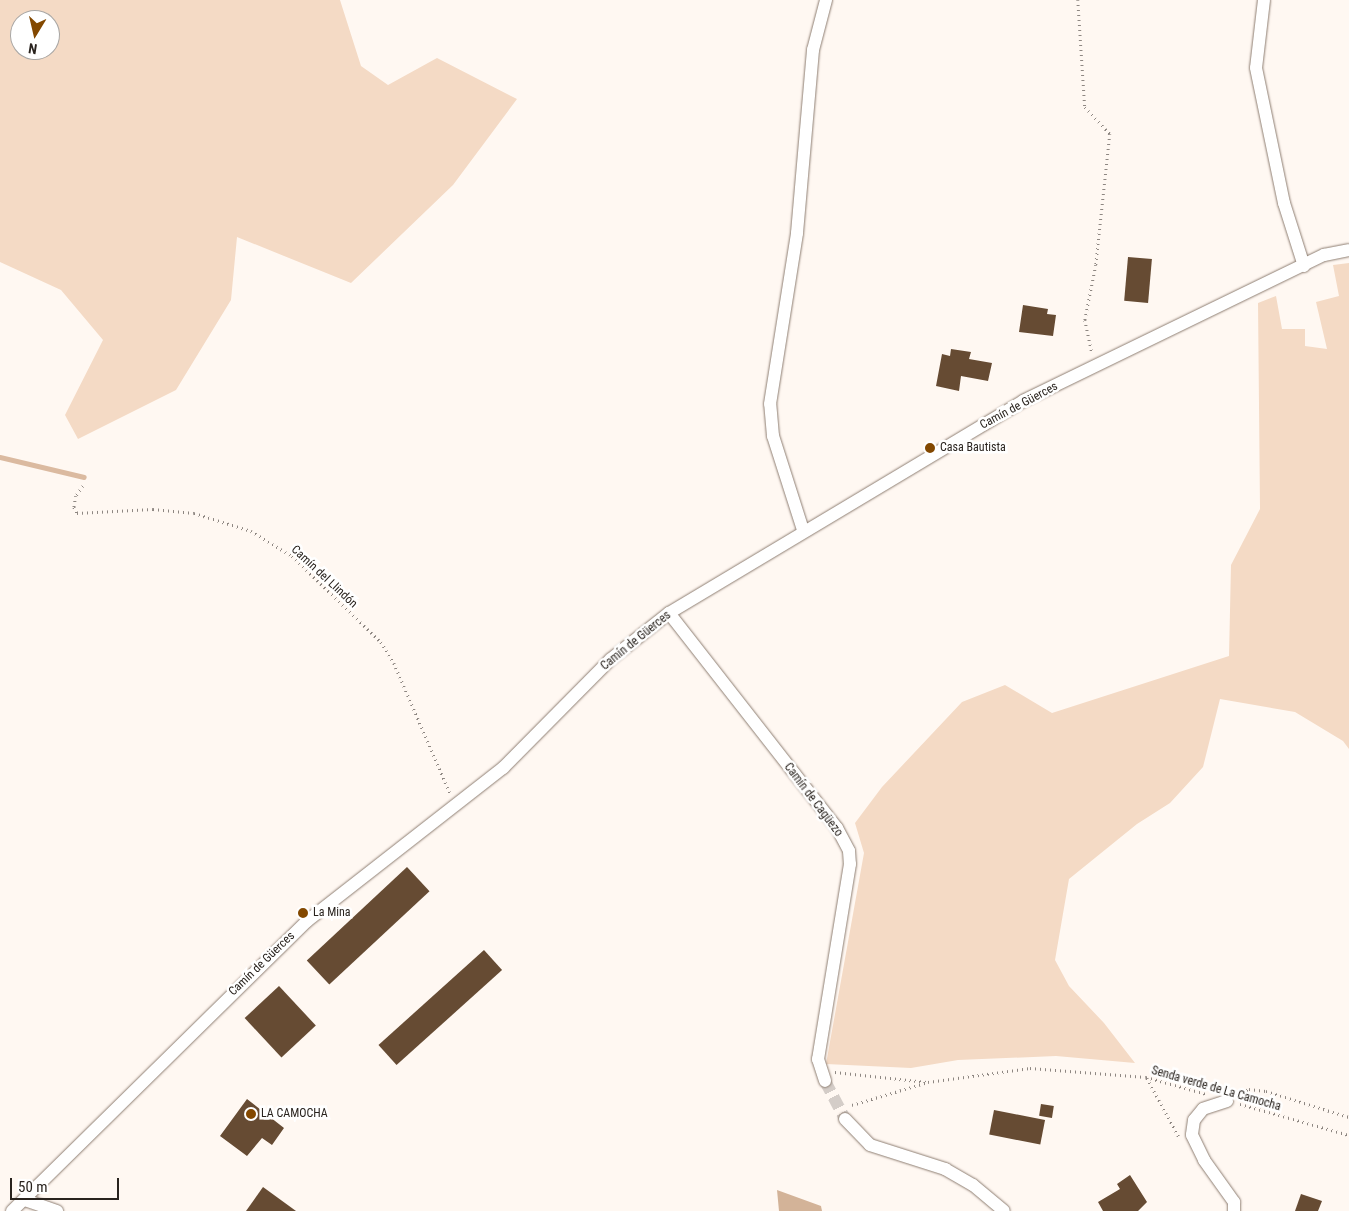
<!DOCTYPE html>
<html>
<head>
<meta charset="utf-8">
<style>
	body { margin:0 }
	#map { position:relative; width:1349px; height:1211px; overflow:hidden; background:#fff8f2; font-family:"Roboto Condensed",sans-serif }
	div>[style] { position:absolute }
	.green>* { inset:0; background:#f4dac5 }
	.forest>* { inset:0; background:#d3b398 }
	.stream>* { height:4.5px; margin:-2.25px; padding:0 2.25px; transform-origin:2.25px; border-radius:2.25px; background:#dbbaa0 }
	.building>* { inset:0; background:#664b33; transform-origin:0 0 }
	.street-tunnel>* { height:12px; margin-top:-6px; transform-origin:0; background:repeating-linear-gradient(90deg,#d4cdc8 0 12px,transparent 0 18px) }
	.path>* { height:2.5px; margin-top:-1.25px; transform-origin:0; background:repeating-linear-gradient(90deg,#8e8782 0 1px,transparent 0 5px) }
	.roads { filter:drop-shadow(0 0 1px #8e7e72) drop-shadow(0 0 1px #8e7e72) }
	.street>* { height:12px; margin:-6px; padding:0 6px; transform-origin:6px; border-radius:6px; background:#fff }
	.dots>* { width:14px; height:14px; translate:-50% -50%; box-sizing:border-box; border:2px solid #fff; border-radius:50% }
	span { translate:-50% -50%; white-space:nowrap; text-align:center; line-height:1.15; -webkit-text-stroke:5px #fff; paint-order:stroke }
	.street-label { font-size:12px; color:#29231e }
	.poi-label { font-size:12px; color:#29231e }
	.left { translate:0 -50%; text-align:left }
	.north { position:absolute; left:10px; top:10px; width:50px; height:50px; box-sizing:border-box; background:#fff; border:1px solid #a9a7a5; border-radius:50%; rotate:189deg; font-size:14px; font-weight:700; line-height:20px; text-align:center; color:#29231e }
	.north::after { content:''; display:block; margin:auto; width:18px; height:22px; background:#834800; clip-path:polygon(50% 0,100% 100%,50% 72%,0 100%) }
	.scale { position:absolute; left:10px; top:1178px; width:109px; height:22px; box-sizing:border-box; border:2px solid #29231e; border-top:0; padding-left:6px; font-size:15px; line-height:18px; white-space:nowrap; color:#29231e; -webkit-text-stroke:4px #fff; paint-order:stroke }
</style>
</head>
<body>
<div id="map">
	<div class="green">
		<i style="clip-path:polygon(evenodd,0 0,340px 0,361px 66px,388px 85px,437px 58px,517px 99px,453px 185px,351px 283px,237px 237px,231px 300px,176px 390px,78px 439px,65px 415px,103px 340px,61px 290px,0 262px,0 0,20px 20px,50px 20px,50px 50px,20px 50px,20px 20px)"></i>
		<i style="clip-path:polygon(1349px 263px,1349px 749px,1343px 741px,1295px 712px,1220px 699px,1203px 767px,1170px 803px,1137px 824px,1069px 879px,1055px 960px,1069px 986px,1104px 1023px,1135px 1063px,1056px 1056px,958px 1060px,911px 1068px,826px 1064px,864px 853px,855px 823px,882px 787px,962px 702px,1005px 685px,1052px 713px,1229px 656px,1231px 565px,1260px 509px,1258px 303px,1276px 296px,1282px 329px,1305px 329px,1305px 346px,1327px 349px,1316px 302px,1339px 296px,1333px 265px)"></i>
	</div>
	<div class="forest">
		<i style="clip-path:polygon(777px 1190px,821px 1206px,822px 1211px,779px 1211px)"></i>
	</div>
	<div class="stream">
		<i style="left:0;top:457px;width:86px;rotate:13.4deg"></i>
	</div>
	<div class="building">
		<i style="left:1128px;top:257px;width:24px;height:44px;rotate:5deg"></i>
		<i style="clip-path:polygon(1023px 305px,1048px 309px,1047px 314px,1056px 315px,1053px 336px,1019px 332px)"></i>
		<i style="clip-path:polygon(951px 349px,971px 352px,969px 359px,992px 363px,988px 381px,961px 376px,959px 391px,936px 386px,942px 354px,950px 356px)"></i>
		<i style="left:407px;top:867px;width:33px;height:137px;rotate:47deg"></i>
		<i style="left:484px;top:950px;width:27px;height:142px;rotate:48deg"></i>
		<i style="left:279px;top:986px;width:54px;height:47px;rotate:47deg"></i>
		<i style="clip-path:polygon(247px 1099px,284px 1128px,272px 1145px,262px 1138px,247px 1156px,220px 1136px)"></i>
		<i style="left:1041px;top:1104px;width:13px;height:12px;rotate:9deg"></i>
		<i style="left:994px;top:1110px;width:52px;height:25px;rotate:11deg"></i>
		<i style="clip-path:polygon(1130px 1175px,1147px 1202px,1138px 1211px,1103px 1211px,1098px 1202px,1120px 1189px,1117px 1184px)"></i>
		<i style="clip-path:polygon(263px 1187px,296px 1211px,246px 1211px)"></i>
		<i style="clip-path:polygon(1301px 1194px,1322px 1201px,1318px 1211px,1295px 1211px)"></i>
	</div>
	<div class="street-tunnel">
		<i style="left:825px;top:1081px;width:43px;rotate:62.2deg"></i>
	</div>
	<div class="path">
		<i style="left:1078px;top:0;width:107px;rotate:86.3deg"></i>
		<i style="left:1085px;top:107px;width:37px;rotate:47deg"></i>
		<i style="left:1110px;top:134px;width:132px;rotate:96.1deg"></i>
		<i style="left:1096px;top:265px;width:56px;rotate:101.3deg"></i>
		<i style="left:1085px;top:320px;width:34px;rotate:78deg"></i>
		<i style="left:83px;top:486px;width:12px;rotate:125deg"></i>
		<i style="left:76px;top:496px;width:11px;rotate:100deg"></i>
		<i style="left:74px;top:507px;width:7px;rotate:63deg"></i>
		<i style="left:77px;top:513px;width:76px;rotate:-3deg"></i>
		<i style="left:153px;top:509px;width:41px;rotate:5.6deg"></i>
		<i style="left:194px;top:513px;width:60px;rotate:17.5deg"></i>
		<i style="left:251px;top:531px;width:48px;rotate:31.4deg"></i>
		<i style="left:292px;top:556px;width:124px;rotate:44deg"></i>
		<i style="left:381px;top:642px;width:25px;rotate:58deg"></i>
		<i style="left:394px;top:663px;width:142px;rotate:66.7deg"></i>
		<i style="left:835px;top:1072px;width:92px;rotate:6.3deg"></i>
		<i style="left:1147px;top:1078px;width:67px;rotate:61.5deg"></i>
		<i style="left:1238px;top:1095px;width:13px;rotate:-29deg"></i>
		<i style="left:1249px;top:1089px;width:17px;rotate:7deg"></i>
		<i style="left:1266px;top:1091px;width:87px;rotate:17.4deg"></i>
		<i style="left:1240px;top:1104px;width:113px;rotate:15.9deg"></i>
		<i style="left:852px;top:1105px;width:79px;rotate:-16.8deg"></i>
		<i style="left:928px;top:1082px;width:103px;rotate:-7.8deg"></i>
		<i style="left:1030px;top:1068px;width:116px;rotate:4.4deg"></i>
		<i style="left:1146px;top:1077px;width:62px;rotate:15.8deg"></i>
	</div>
	<div class="roads">
		<div class="street">
			<i style="left:1264px;top:0;width:68px;rotate:96.7deg"></i>
			<i style="left:1256px;top:68px;width:138px;rotate:78.3deg"></i>
			<i style="left:1284px;top:203px;width:66px;rotate:72.4deg"></i>
			<i style="left:803px;top:530px;width:99px;rotate:-107.7deg"></i>
			<i style="left:773px;top:436px;width:32px;rotate:-95deg"></i>
			<i style="left:770px;top:404px;width:173px;rotate:-81deg"></i>
			<i style="left:797px;top:233px;width:184px;rotate:-85deg"></i>
			<i style="left:813px;top:50px;width:52px;rotate:-75.4deg"></i>
			<i style="left:669px;top:613px;width:273px;rotate:52deg"></i>
			<i style="left:837px;top:828px;width:26px;rotate:62deg"></i>
			<i style="left:849px;top:851px;width:13px;rotate:86deg"></i>
			<i style="left:850px;top:864px;width:198px;rotate:99.3deg"></i>
			<i style="left:818px;top:1059px;width:23px;rotate:72deg"></i>
			<i style="left:1227px;top:1101px;width:25px;rotate:162deg"></i>
			<i style="left:1203px;top:1109px;width:14px;rotate:129deg"></i>
			<i style="left:1194px;top:1120px;width:15px;rotate:98deg"></i>
			<i style="left:1192px;top:1135px;width:28px;rotate:64deg"></i>
			<i style="left:1204px;top:1160px;width:52px;rotate:54.5deg"></i>
			<i style="left:1234px;top:1202px;width:9px;rotate:90deg"></i>
			<i style="left:845px;top:1119px;width:36px;rotate:46deg"></i>
			<i style="left:870px;top:1145px;width:79px;rotate:17.7deg"></i>
			<i style="left:945px;top:1169px;width:32px;rotate:30deg"></i>
			<i style="left:973px;top:1185px;width:40px;rotate:40deg"></i>
			<i style="left:25px;top:1200px;width:34px;rotate:19deg"></i>
			<i style="left:12px;top:1211px;width:414px;rotate:-44.5deg"></i>
			<i style="left:307px;top:921px;width:249px;rotate:-38deg"></i>
			<i style="left:503px;top:768px;width:153px;rotate:-45.3deg"></i>
			<i style="left:611px;top:659px;width:74px;rotate:-38.4deg"></i>
			<i style="left:669px;top:613px;width:413px;rotate:-30.9deg"></i>
			<i style="left:1023px;top:401px;width:335px;rotate:-25.9deg"></i>
			<i style="left:1324px;top:255px;width:25px;rotate:-11deg"></i>
		</div>
	</div>
	<div class="dots">
		<i style="left:930px;top:448px;background:#834800"></i>
		<i style="left:303px;top:913px;background:#834800"></i>
		<i style="left:251px;top:1114px;background:#834800"></i>
	</div>
	<div class="street-label">
		<span style="left:1019px;top:406px;rotate:-28deg">Camín de Güerces</span>
		<span style="left:324px;top:577px;rotate:43deg">Camín del Llindón</span>
		<span style="left:636px;top:641px;rotate:-39deg">Camín de Güerces</span>
		<span style="left:813px;top:800px;rotate:53deg">Camín de Cagüezo</span>
		<span style="left:262px;top:964px;rotate:-44deg">Camín de Güerces</span>
		<span style="left:1216px;top:1089px;rotate:16deg">Senda verde de La Camocha</span>
	</div>
	<div class="poi-label">
		<span class="left" style="left:940px;top:448px">Casa Bautista</span>
		<span class="left" style="left:313px;top:913px">La Mina</span>
		<span class="left" style="left:261px;top:1114px">LA CAMOCHA</span>
	</div>
	<div class="north">N</div>
	<div class="scale">50 m</div>
</div>
</body>
</html>
